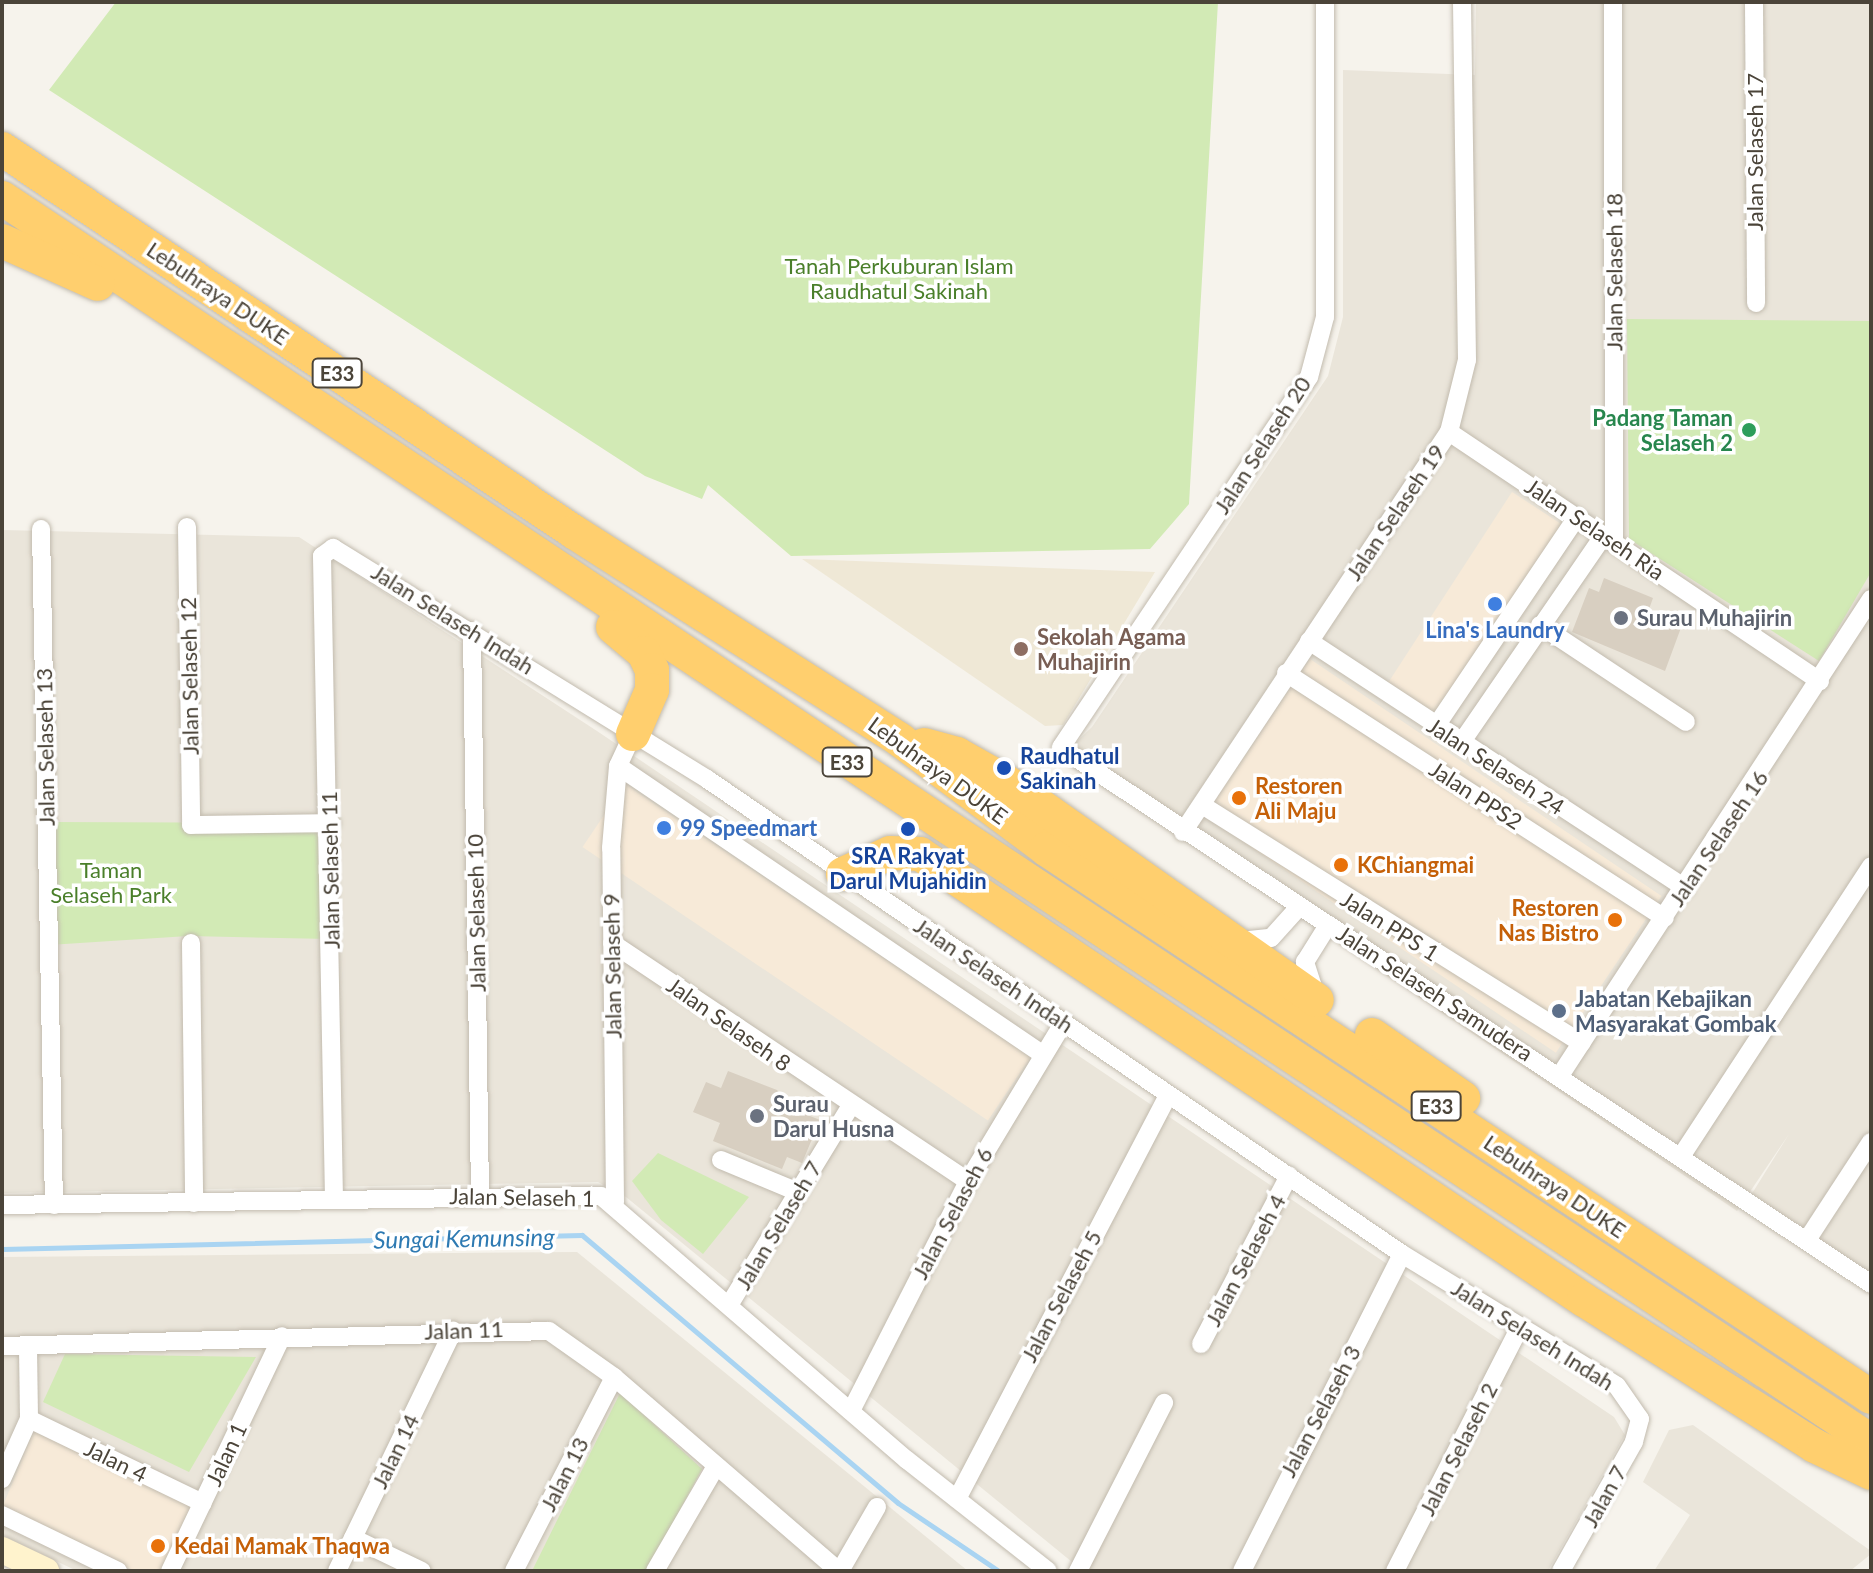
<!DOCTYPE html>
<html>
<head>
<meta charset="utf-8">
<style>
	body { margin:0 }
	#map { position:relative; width:1873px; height:1573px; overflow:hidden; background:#f6f3ec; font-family:Lato,sans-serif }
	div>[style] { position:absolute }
	.residential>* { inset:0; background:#eae5da }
	.commercial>* { inset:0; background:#f7ead8; transform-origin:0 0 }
	.education>* { inset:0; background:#efe8d6 }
	.green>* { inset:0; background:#d2eab5 }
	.stream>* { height:5px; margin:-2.5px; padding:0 2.5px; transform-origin:2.5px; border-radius:2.5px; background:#a9d4f2 }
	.building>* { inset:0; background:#d8cfc1 }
	.roads { filter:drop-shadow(0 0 2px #c2bbae) drop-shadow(0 0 2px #c2bbae) }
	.street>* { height:18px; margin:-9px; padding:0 9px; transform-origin:9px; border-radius:9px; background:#fff }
	.secondary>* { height:26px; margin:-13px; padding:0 13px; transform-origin:13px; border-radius:13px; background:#fff3cd }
	.highway>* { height:34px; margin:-17px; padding:0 17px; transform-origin:17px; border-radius:17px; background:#ffcf6e }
	.dots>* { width:22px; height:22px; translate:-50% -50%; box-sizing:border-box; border:4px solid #fff; border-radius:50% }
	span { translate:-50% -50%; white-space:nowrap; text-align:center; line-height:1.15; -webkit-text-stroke:7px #fff; paint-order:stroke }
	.shield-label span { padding:2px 6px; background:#fff; border:2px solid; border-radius:6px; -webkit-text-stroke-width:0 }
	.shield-label { font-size:20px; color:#4b4439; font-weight:700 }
	.street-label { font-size:22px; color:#4b4439 }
	.park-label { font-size:22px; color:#4a7f2a }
	.leisure-label { font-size:22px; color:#27864d; font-weight:700 }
	.right { translate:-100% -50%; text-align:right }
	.worship-label { font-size:22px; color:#5b616d; font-weight:700 }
	.left { translate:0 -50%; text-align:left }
	.shop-label { font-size:22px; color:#366cbe; font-weight:700 }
	.education-label { font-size:22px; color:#785e54; font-weight:700 }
	.transit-label { font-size:22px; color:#164399; font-weight:700 }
	.food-label { font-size:22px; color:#c56008; font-weight:700 }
	.service-label { font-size:22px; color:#4e5e75; font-weight:700 }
	.water-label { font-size:24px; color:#2e7ab2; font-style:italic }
	.frame { position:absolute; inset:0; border:4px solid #4b4439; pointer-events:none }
</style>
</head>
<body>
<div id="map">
	<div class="residential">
		<i style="clip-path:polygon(1476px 2px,1871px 2px,1871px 1293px,1748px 1200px,1789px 1134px,1737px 1211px,1061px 757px,1092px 727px,1328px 376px,1343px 317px,1343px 70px,1475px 75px)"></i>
		<i style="clip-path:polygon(2px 530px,299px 537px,597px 731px,1614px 1417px,1625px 1435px,1548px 1571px,1083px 1571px,626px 1197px,598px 1182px,2px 1193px)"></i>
		<i style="clip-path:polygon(577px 1252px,968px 1571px,77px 1571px,2px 1535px,2px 1257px)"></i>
		<i style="clip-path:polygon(1693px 1425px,1871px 1551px,1871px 1554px,1850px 1571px,1654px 1571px,1690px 1515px,1643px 1482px,1669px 1430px)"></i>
	</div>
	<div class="commercial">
		<i style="left:1512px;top:492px;width:60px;height:232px;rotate:33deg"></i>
		<i style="left:1310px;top:659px;width:424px;height:189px;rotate:34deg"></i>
		<i style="left:625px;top:784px;width:489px;height:76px;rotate:34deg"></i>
		<i style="clip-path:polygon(34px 1431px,194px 1506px,162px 1571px,135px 1571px,2px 1508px)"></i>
	</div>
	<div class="education">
		<i style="clip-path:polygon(802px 559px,1155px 572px,1063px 725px,1045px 726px)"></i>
	</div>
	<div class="green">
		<i style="clip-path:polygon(116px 2px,1218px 2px,1189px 504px,1150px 549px,791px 556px,708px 485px,702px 499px,645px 476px,49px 90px)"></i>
		<i style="clip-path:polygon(1627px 319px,1871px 321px,1871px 572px,1819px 661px,1629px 539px)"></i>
		<i style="clip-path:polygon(47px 822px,331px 823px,331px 939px,188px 936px,49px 945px)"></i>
		<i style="clip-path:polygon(658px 1153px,749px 1197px,703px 1254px,661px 1220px,632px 1181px)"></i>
		<i style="clip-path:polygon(65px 1354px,256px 1357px,189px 1472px,43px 1402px)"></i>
		<i style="clip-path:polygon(620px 1393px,702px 1469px,647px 1571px,532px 1571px)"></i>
	</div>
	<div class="stream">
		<i style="left:2px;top:1249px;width:580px;rotate:-1.38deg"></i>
		<i style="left:582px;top:1235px;width:414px;rotate:40.3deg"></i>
		<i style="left:898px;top:1503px;width:122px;rotate:34deg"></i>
	</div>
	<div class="building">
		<i style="clip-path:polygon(1604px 578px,1653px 598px,1648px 612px,1682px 625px,1665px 671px,1572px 632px,1589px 588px,1599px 592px)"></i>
		<i style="clip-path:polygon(728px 1071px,777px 1090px,790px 1108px,820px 1120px,802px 1163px,787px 1157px,782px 1169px,713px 1141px,720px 1123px,693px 1112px,706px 1082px,721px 1088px)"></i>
	</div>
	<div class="roads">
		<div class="street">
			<i style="left:1325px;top:2px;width:315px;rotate:90deg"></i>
			<i style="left:1325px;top:317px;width:62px;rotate:104.9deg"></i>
			<i style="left:1309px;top:377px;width:446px;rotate:123.8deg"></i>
			<i style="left:1061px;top:748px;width:971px;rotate:33.49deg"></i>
			<i style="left:1613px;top:2px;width:540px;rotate:89.89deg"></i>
			<i style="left:1754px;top:2px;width:301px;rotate:89.6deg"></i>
			<i style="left:1449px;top:432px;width:447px;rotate:33.9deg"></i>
			<i style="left:187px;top:527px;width:298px;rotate:89.2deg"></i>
			<i style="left:191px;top:825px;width:140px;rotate:-0.8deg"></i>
			<i style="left:41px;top:529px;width:676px;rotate:88.9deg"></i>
			<i style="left:1540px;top:625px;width:175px;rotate:33.6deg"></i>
			<i style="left:472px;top:631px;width:564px;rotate:89.19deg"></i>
			<i style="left:1309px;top:641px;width:450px;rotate:33.3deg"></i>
			<i style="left:1286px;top:673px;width:451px;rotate:32.9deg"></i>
			<i style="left:1436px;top:726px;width:252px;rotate:-56deg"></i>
			<i style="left:1461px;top:743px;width:252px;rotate:-55.5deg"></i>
			<i style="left:618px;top:766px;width:513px;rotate:34.19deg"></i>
			<i style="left:1202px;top:805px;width:448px;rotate:32.1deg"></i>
			<i style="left:1183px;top:832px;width:480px;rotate:-56.4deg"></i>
			<i style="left:1449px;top:432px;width:74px;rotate:-76deg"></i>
			<i style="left:1467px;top:360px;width:358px;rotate:-90.8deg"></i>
			<i style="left:1240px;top:941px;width:31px;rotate:-6deg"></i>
			<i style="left:1271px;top:938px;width:42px;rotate:-47.9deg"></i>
			<i style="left:191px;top:943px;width:260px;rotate:89.3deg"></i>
			<i style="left:612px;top:943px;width:428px;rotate:33.8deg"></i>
			<i style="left:1315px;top:993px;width:33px;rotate:-108deg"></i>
			<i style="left:1305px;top:962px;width:44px;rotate:-58.1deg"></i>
			<i style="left:1561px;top:1074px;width:567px;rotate:-56.87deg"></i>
			<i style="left:1682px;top:1155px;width:345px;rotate:-56.8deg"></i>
			<i style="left:721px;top:1160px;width:83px;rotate:22.6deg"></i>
			<i style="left:334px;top:1199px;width:643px;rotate:-91.07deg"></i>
			<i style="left:322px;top:556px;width:14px;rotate:-36deg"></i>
			<i style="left:333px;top:548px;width:440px;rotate:31.7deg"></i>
			<i style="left:707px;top:779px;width:842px;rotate:34.35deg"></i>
			<i style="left:1402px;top:1254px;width:252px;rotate:31.5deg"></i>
			<i style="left:1617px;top:1386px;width:40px;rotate:55.1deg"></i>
			<i style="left:1640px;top:1419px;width:24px;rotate:105deg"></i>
			<i style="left:1634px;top:1442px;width:148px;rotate:119.5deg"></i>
			<i style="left:615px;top:1202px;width:354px;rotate:-90.6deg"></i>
			<i style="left:611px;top:848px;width:82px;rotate:-85.1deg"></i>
			<i style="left:618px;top:766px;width:35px;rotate:-65deg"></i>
			<i style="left:2px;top:1205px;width:599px;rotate:-0.86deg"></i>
			<i style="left:601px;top:1196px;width:404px;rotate:40.8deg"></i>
			<i style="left:907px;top:1460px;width:179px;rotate:38.2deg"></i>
			<i style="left:1807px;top:1240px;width:117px;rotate:-56.9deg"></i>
			<i style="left:731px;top:1302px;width:228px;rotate:-58.6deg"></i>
			<i style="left:1201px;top:1344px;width:190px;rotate:-62.4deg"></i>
			<i style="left:2px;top:1346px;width:547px;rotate:-1.57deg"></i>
			<i style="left:549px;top:1331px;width:80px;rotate:35.3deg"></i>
			<i style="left:614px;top:1377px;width:297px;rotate:40.8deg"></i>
			<i style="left:851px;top:1411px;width:258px;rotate:-63deg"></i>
			<i style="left:968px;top:1181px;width:186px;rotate:-58.9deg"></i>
			<i style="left:29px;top:1419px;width:193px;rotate:25.8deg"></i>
			<i style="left:2px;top:1479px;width:66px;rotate:-65.8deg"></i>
			<i style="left:29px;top:1419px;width:74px;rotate:-90.8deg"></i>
			<i style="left:957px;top:1499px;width:456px;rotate:-62.4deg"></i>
			<i style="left:2px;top:1515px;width:129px;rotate:25.8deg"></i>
			<i style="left:353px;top:1538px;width:76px;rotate:25.6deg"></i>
			<i style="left:170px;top:1571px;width:260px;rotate:-64.5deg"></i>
			<i style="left:337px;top:1571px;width:267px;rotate:-64.2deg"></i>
			<i style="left:514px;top:1571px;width:218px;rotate:-62.7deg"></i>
			<i style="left:655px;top:1571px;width:119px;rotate:-59.8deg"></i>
			<i style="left:840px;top:1571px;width:74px;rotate:-60deg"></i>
			<i style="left:1078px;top:1571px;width:189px;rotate:-62.9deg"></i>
			<i style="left:1242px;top:1571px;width:355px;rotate:-63.2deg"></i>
			<i style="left:1395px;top:1571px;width:274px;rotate:-62.9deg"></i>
		</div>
		<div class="secondary">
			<i style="left:2px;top:1550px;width:49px;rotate:25.5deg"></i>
		</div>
		<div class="highway">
			<i style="left:2px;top:149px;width:688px;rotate:33.81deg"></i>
			<i style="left:574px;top:532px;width:387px;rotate:32.5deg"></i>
			<i style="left:900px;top:740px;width:182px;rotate:36.7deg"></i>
			<i style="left:1046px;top:849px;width:990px;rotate:33.59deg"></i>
			<i style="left:2px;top:198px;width:2245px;rotate:33.63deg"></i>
			<i style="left:2px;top:241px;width:105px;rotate:24.1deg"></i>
			<i style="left:613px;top:627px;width:40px;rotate:40deg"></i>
			<i style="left:644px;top:653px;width:19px;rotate:65deg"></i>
			<i style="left:652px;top:670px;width:20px;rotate:90deg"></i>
			<i style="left:652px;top:690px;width:48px;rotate:113.4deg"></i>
			<i style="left:924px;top:745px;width:34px;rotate:15deg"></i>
			<i style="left:957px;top:754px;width:55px;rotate:29.4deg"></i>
			<i style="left:1005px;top:781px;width:381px;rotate:35.1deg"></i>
			<i style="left:843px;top:874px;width:51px;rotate:-24.1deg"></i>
			<i style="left:890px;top:853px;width:30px;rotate:2deg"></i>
			<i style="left:920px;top:854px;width:800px;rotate:33.89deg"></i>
			<i style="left:1584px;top:1300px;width:273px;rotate:32.3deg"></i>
			<i style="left:1815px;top:1446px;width:62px;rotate:25.7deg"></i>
			<i style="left:1372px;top:1035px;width:111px;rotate:34.7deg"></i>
		</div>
	</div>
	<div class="dots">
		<i style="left:1749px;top:430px;background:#2e9e5b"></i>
		<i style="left:1495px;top:604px;background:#3f7fe0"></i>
		<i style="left:1621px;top:618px;background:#6b7280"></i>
		<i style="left:1021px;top:649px;background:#8d6e63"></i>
		<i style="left:1004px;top:768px;background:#1a4fb4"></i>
		<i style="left:1239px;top:798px;background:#e8710a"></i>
		<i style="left:664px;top:828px;background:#3f7fe0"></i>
		<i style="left:908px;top:829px;background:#1a4fb4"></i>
		<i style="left:1341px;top:865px;background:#e8710a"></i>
		<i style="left:1615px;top:920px;background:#e8710a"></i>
		<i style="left:1559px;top:1011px;background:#5c6f8a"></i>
		<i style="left:757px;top:1116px;background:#6b7280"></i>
		<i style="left:158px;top:1546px;background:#e8710a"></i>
	</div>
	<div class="shield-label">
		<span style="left:337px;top:373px">E33</span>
		<span style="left:847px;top:762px">E33</span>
		<span style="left:1436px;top:1106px">E33</span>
	</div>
	<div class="street-label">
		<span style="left:1755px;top:152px;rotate:-90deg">Jalan Selaseh 17</span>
		<span style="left:1614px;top:272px;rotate:-90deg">Jalan Selaseh 18</span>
		<span style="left:218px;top:293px;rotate:34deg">Lebuhraya DUKE</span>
		<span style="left:1262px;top:445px;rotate:-57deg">Jalan Selaseh 20</span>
		<span style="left:1395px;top:512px;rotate:-56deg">Jalan Selaseh 19</span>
		<span style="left:1595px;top:529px;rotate:34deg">Jalan Selaseh Ria</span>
		<span style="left:453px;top:619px;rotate:32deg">Jalan Selaseh Indah</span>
		<span style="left:189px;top:676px;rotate:-91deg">Jalan Selaseh 12</span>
		<span style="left:45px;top:747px;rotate:-91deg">Jalan Selaseh 13</span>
		<span style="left:1496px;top:766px;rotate:33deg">Jalan Selaseh 24</span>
		<span style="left:938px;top:770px;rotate:36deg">Lebuhraya DUKE</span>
		<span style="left:1476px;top:795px;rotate:33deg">Jalan PPS2</span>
		<span style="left:1718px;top:838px;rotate:-56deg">Jalan Selaseh 16</span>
		<span style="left:330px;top:870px;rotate:-91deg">Jalan Selaseh 11</span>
		<span style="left:476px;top:913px;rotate:-91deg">Jalan Selaseh 10</span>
		<span style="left:1390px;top:926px;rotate:32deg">Jalan PPS 1</span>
		<span style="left:612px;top:966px;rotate:-91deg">Jalan Selaseh 9</span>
		<span style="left:994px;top:975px;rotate:34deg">Jalan Selaseh Indah</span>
		<span style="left:1435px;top:993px;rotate:33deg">Jalan Selaseh Samudera</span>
		<span style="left:729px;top:1024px;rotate:35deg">Jalan Selaseh 8</span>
		<span style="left:1555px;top:1186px;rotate:34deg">Lebuhraya DUKE</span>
		<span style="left:522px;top:1197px;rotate:1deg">Jalan Selaseh 1</span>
		<span style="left:952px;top:1213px;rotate:-62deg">Jalan Selaseh 6</span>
		<span style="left:778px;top:1225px;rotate:-59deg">Jalan Selaseh 7</span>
		<span style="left:1245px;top:1260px;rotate:-62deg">Jalan Selaseh 4</span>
		<span style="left:1061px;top:1296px;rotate:-62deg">Jalan Selaseh 5</span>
		<span style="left:464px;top:1330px;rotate:-2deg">Jalan 11</span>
		<span style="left:1533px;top:1335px;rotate:32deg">Jalan Selaseh Indah</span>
		<span style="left:1320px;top:1411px;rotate:-62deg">Jalan Selaseh 3</span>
		<span style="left:1458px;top:1449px;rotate:-63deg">Jalan Selaseh 2</span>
		<span style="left:395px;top:1451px;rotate:-64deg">Jalan 14</span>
		<span style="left:226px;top:1454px;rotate:-65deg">Jalan 1</span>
		<span style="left:116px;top:1461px;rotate:26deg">Jalan 4</span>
		<span style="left:564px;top:1474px;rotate:-63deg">Jalan 13</span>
		<span style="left:1604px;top:1496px;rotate:-61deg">Jalan 7</span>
	</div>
	<div class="park-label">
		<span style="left:899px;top:278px">Tanah Perkuburan Islam<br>Raudhatul Sakinah</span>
		<span style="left:111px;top:882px">Taman<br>Selaseh Park</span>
	</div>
	<div class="leisure-label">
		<span class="right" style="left:1733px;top:430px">Padang Taman<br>Selaseh 2</span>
	</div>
	<div class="worship-label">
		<span class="left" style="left:1637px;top:618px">Surau Muhajirin</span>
		<span class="left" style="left:773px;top:1116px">Surau<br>Darul Husna</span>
	</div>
	<div class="shop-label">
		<span style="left:1495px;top:630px">Lina's Laundry</span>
		<span class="left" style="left:680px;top:828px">99 Speedmart</span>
	</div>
	<div class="education-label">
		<span class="left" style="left:1037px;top:649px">Sekolah Agama<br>Muhajirin</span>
	</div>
	<div class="transit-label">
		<span class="left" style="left:1020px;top:768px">Raudhatul<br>Sakinah</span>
		<span style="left:908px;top:868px">SRA Rakyat<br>Darul Mujahidin</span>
	</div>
	<div class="food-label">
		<span class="left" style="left:1255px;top:798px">Restoren<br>Ali Maju</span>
		<span class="left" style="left:1357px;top:865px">KChiangmai</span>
		<span class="right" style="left:1599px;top:920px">Restoren<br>Nas Bistro</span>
		<span class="left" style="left:174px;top:1546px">Kedai Mamak Thaqwa</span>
	</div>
	<div class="service-label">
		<span class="left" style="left:1575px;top:1011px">Jabatan Kebajikan<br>Masyarakat Gombak</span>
	</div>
	<div class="water-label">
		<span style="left:464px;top:1238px;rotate:-1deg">Sungai Kemunsing</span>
	</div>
	<div class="frame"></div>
</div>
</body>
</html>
